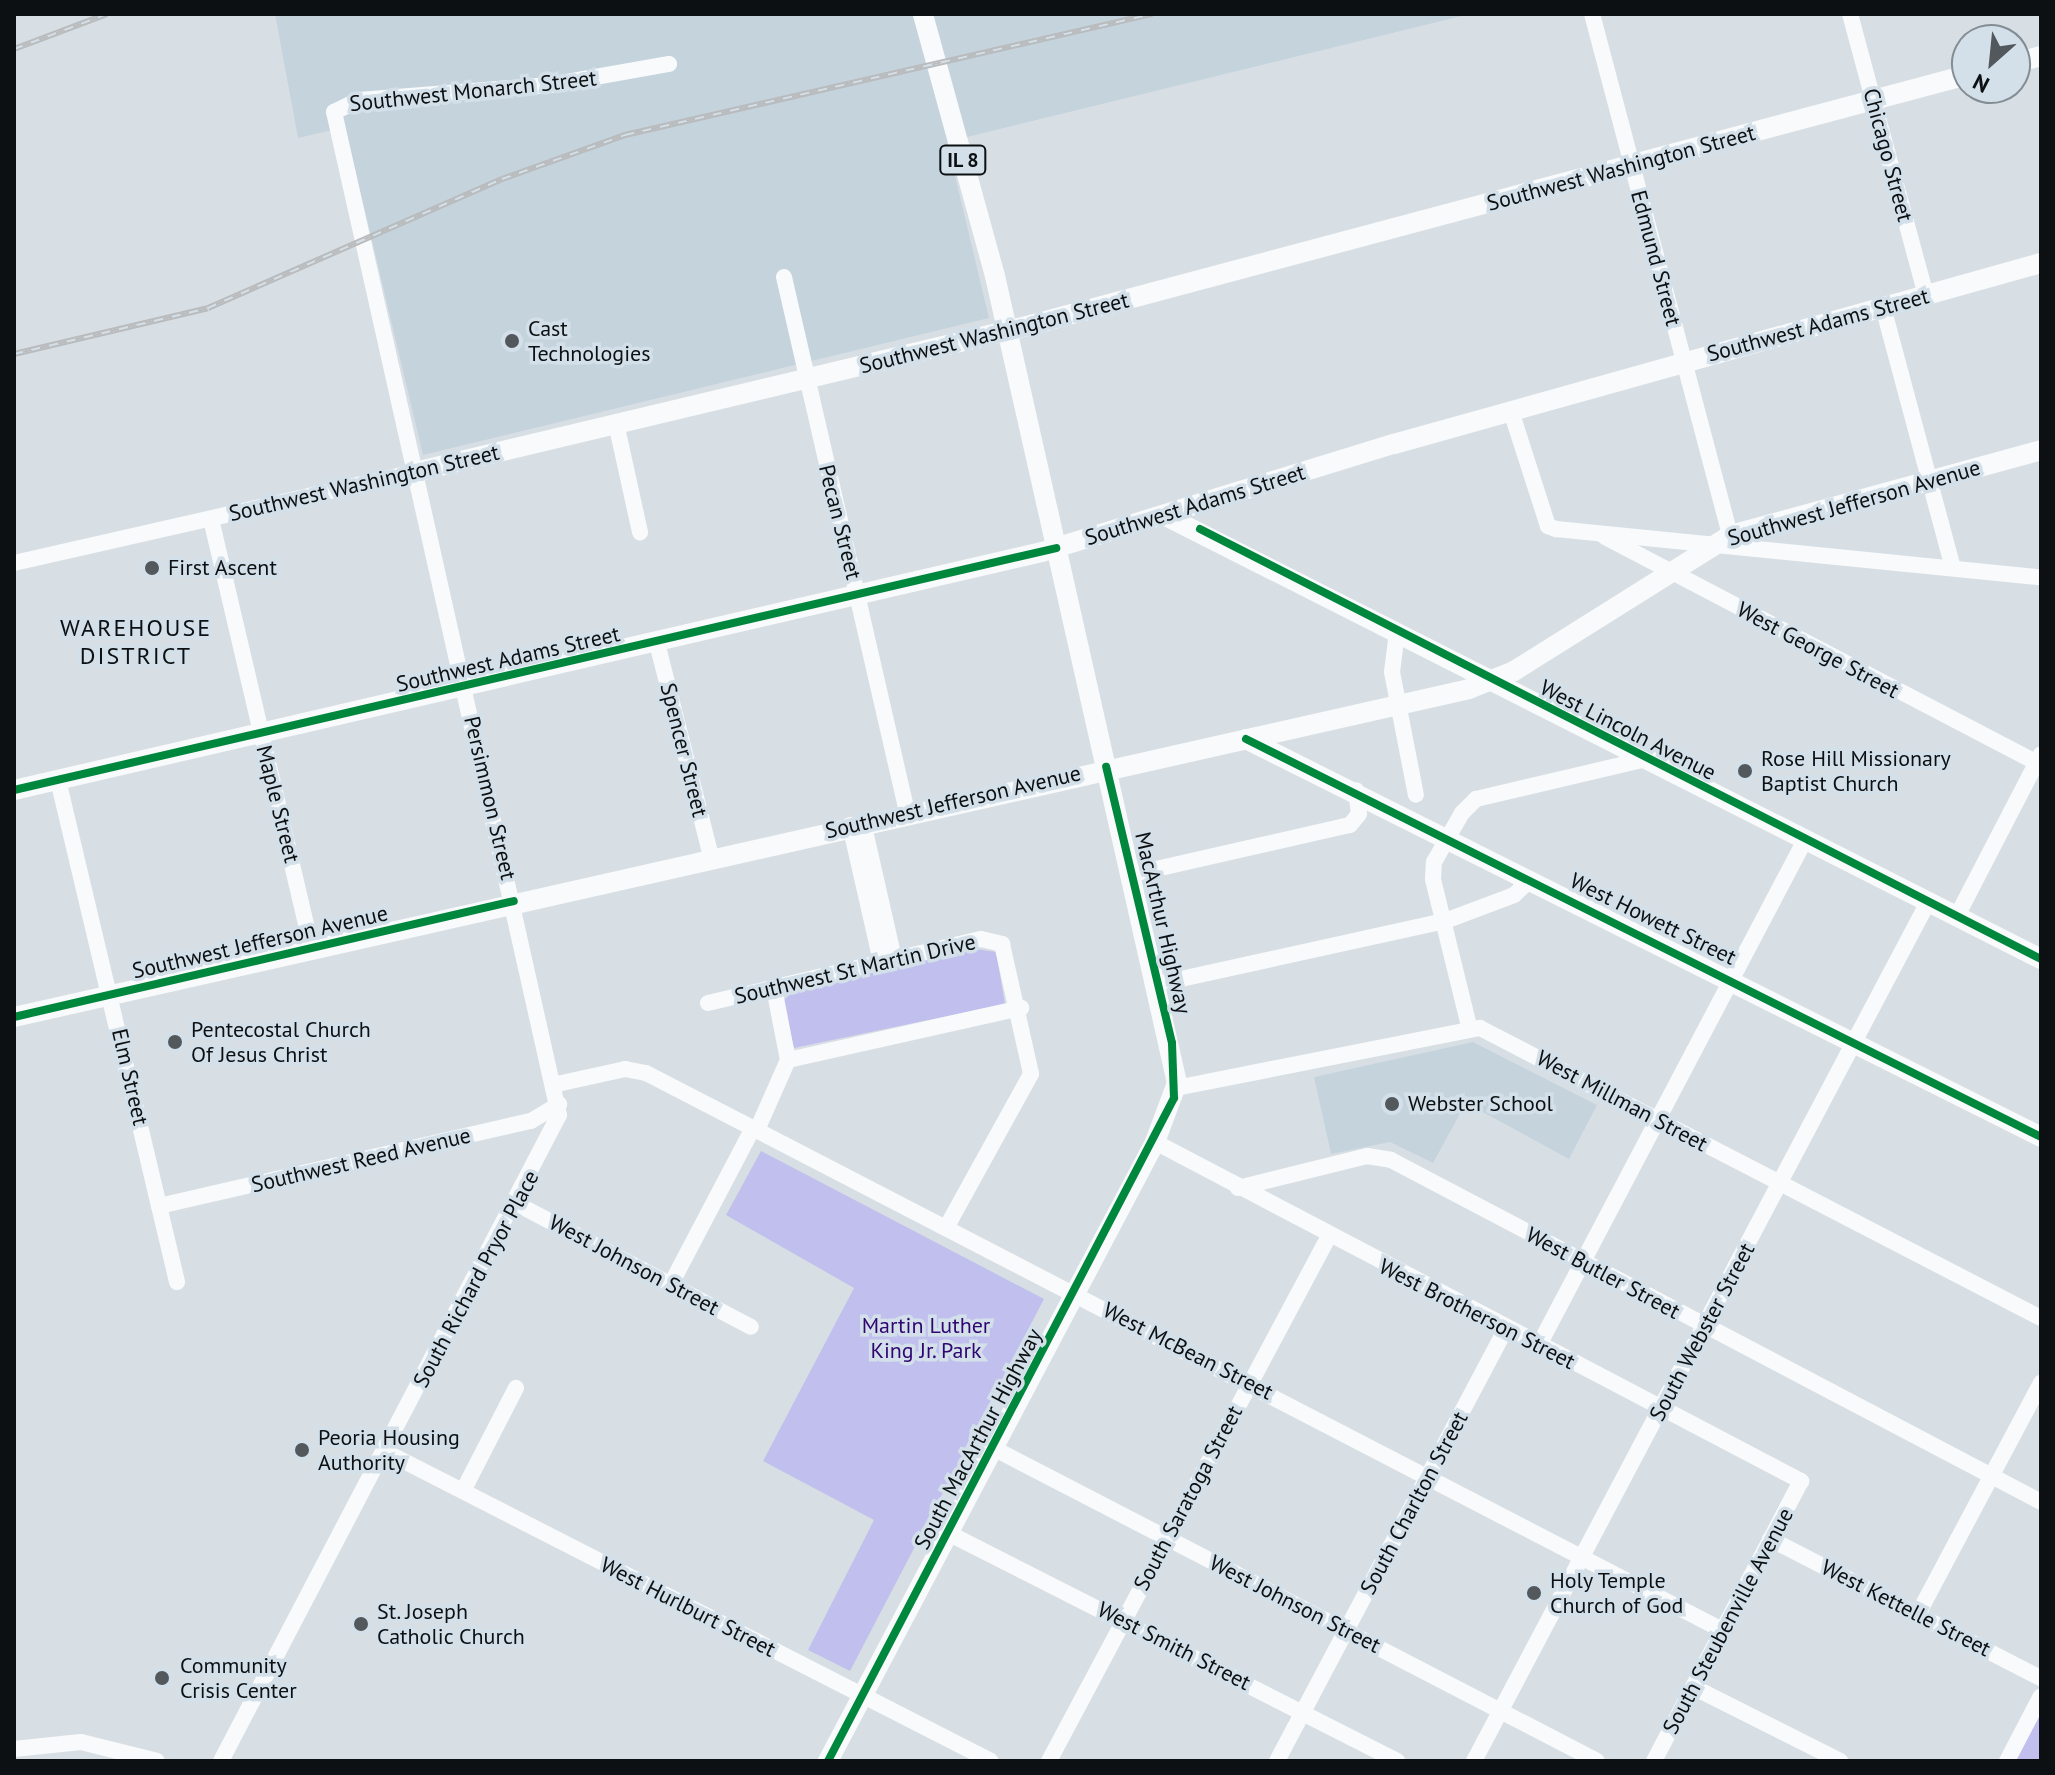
<!DOCTYPE html>
<html>
<head>
<meta charset="utf-8">
<style>
	body { margin:0 }
	#map { position:relative; width:2055px; height:1775px; overflow:hidden; background:#d8dfe4; font-family:"PT Sans",sans-serif }
	div>[style] { position:absolute }
	.built>* { inset:0; background:#c5d3dd }
	.green>* { inset:0; background:#c1bfed }
	.minor>* { height:16px; margin:-8px; padding:0 8px; transform-origin:8px; border-radius:8px; background:#f9fafb }
	.major>* { height:20px; margin:-10px; padding:0 10px; transform-origin:10px; border-radius:10px; background:#f9fafb }
	.rail>* { height:6px; margin-top:-3px; transform-origin:0; background:repeating-linear-gradient(90deg,#d3e0e9 0 9px,#b9bbbd 0 18px); box-sizing:border-box; border-block:2px solid #b9bbbd }
	.cycleway>* { height:8px; margin:-4px; padding:0 4px; transform-origin:4px; border-radius:4px; background:#00873e }
	.dots>* { width:22px; height:22px; translate:-50% -50%; box-sizing:border-box; border:4px solid #d3e0e9; border-radius:50% }
	span { translate:-50% -50%; white-space:nowrap; text-align:center; line-height:1.15; -webkit-text-stroke:7px #d3e0e9; paint-order:stroke }
	.shield-label span { padding:2px 6px; background:#d3e0e9; border:2px solid; border-radius:6px; -webkit-text-stroke-width:0 }
	.shield-label { font-size:20px; color:#0c1013; font-weight:700 }
	.street-label { font-size:22px; color:#0c1013 }
	.poi-label { font-size:22px; color:#0c1013 }
	.left { translate:0 -50%; text-align:left }
	.park-label { font-size:22px; color:#2f0572 }
	.neighbourhood-label { font-size:24px; color:#0c1013; letter-spacing:2px }
	.frame { position:absolute; inset:0; border:16px solid #0c1013; pointer-events:none }
	.north { position:absolute; left:1951px; top:24px; width:80px; height:80px; box-sizing:border-box; background:#d3e0e9; border:2px solid #838d93; border-radius:50%; rotate:207deg; font-size:22px; font-weight:700; line-height:32px; text-align:center; color:#0c1013 }
	.north::after { content:''; display:block; margin:auto; width:28px; height:36px; background:#53585c; clip-path:polygon(50% 0,100% 100%,50% 72%,0 100%) }
</style>
</head>
<body>
<div id="map">
	<div class="built">
		<i style="clip-path:polygon(275px 14px,1470px 14px,947px 142px,989px 318px,423px 455px,345px 127px,298px 138px)"></i>
		<i style="clip-path:polygon(1473px 1042px,1597px 1105px,1569px 1159px,1466px 1103px,1433px 1163px,1390px 1142px,1331px 1154px,1314px 1077px)"></i>
	</div>
	<div class="green">
		<i style="clip-path:polygon(976px 949px,996px 952px,1005px 1004px,794px 1048px,782px 1002px,793px 991px)"></i>
		<i style="clip-path:polygon(761px 1151px,1044px 1299px,850px 1671px,808px 1650px,874px 1520px,763px 1461px,854px 1288px,726px 1215px)"></i>
		<i style="clip-path:polygon(2041px 1708px,2041px 1761px,2014px 1761px)"></i>
	</div>
	<div class="minor">
		<i style="left:1592px;top:14px;width:550px;rotate:75.16deg"></i>
		<i style="left:1850px;top:14px;width:291px;rotate:74.9deg"></i>
		<i style="left:784px;top:277px;width:549px;rotate:77.05deg"></i>
		<i style="left:1883px;top:307px;width:270px;rotate:75deg"></i>
		<i style="left:1511px;top:411px;width:121px;rotate:72.2deg"></i>
		<i style="left:1548px;top:526px;width:9px;rotate:21deg"></i>
		<i style="left:1556px;top:529px;width:487px;rotate:5.7deg"></i>
		<i style="left:616px;top:423px;width:112px;rotate:77.6deg"></i>
		<i style="left:211px;top:519px;width:442px;rotate:76.8deg"></i>
		<i style="left:1605px;top:537px;width:492px;rotate:27.6deg"></i>
		<i style="left:14px;top:563px;width:411px;rotate:-12.8deg"></i>
		<i style="left:1397px;top:632px;width:40px;rotate:97.1deg"></i>
		<i style="left:1392px;top:672px;width:125px;rotate:79deg"></i>
		<i style="left:657px;top:643px;width:221px;rotate:75.8deg"></i>
		<i style="left:58px;top:780px;width:516px;rotate:76.66deg"></i>
		<i style="left:863px;top:822px;width:140px;rotate:77.2deg"></i>
		<i style="left:850px;top:825px;width:140px;rotate:77.2deg"></i>
		<i style="left:1134px;top:874px;width:221px;rotate:-12.8deg"></i>
		<i style="left:1350px;top:825px;width:14px;rotate:-51deg"></i>
		<i style="left:1359px;top:814px;width:24px;rotate:-97deg"></i>
		<i style="left:1957px;top:916px;width:182px;rotate:-62.6deg"></i>
		<i style="left:1158px;top:984px;width:294px;rotate:-12.4deg"></i>
		<i style="left:1445px;top:921px;width:74px;rotate:-20.6deg"></i>
		<i style="left:1514px;top:895px;width:22px;rotate:-43deg"></i>
		<i style="left:708px;top:1003px;width:280px;rotate:-13.2deg"></i>
		<i style="left:981px;top:939px;width:22px;rotate:13deg"></i>
		<i style="left:1002px;top:944px;width:133px;rotate:77.4deg"></i>
		<i style="left:1031px;top:1074px;width:176px;rotate:118.9deg"></i>
		<i style="left:1469px;top:1026px;width:151px;rotate:-103.8deg"></i>
		<i style="left:1433px;top:879px;width:17px;rotate:-87deg"></i>
		<i style="left:1434px;top:862px;width:56px;rotate:-60.3deg"></i>
		<i style="left:1462px;top:813px;width:20px;rotate:-45deg"></i>
		<i style="left:1476px;top:799px;width:176px;rotate:-13.2deg"></i>
		<i style="left:788px;top:1060px;width:239px;rotate:-12.6deg"></i>
		<i style="left:557px;top:1084px;width:70px;rotate:-12.4deg"></i>
		<i style="left:625px;top:1069px;width:21px;rotate:11deg"></i>
		<i style="left:646px;top:1073px;width:1212px;rotate:27.37deg"></i>
		<i style="left:1176px;top:1088px;width:310px;rotate:-11.2deg"></i>
		<i style="left:1480px;top:1028px;width:632px;rotate:27.34deg"></i>
		<i style="left:757px;top:1130px;width:77px;rotate:-66.1deg"></i>
		<i style="left:788px;top:1060px;width:73px;rotate:-101deg"></i>
		<i style="left:1155px;top:1142px;width:730px;rotate:27.69deg"></i>
		<i style="left:1801px;top:1481px;width:316px;rotate:117.7deg"></i>
		<i style="left:1238px;top:1188px;width:133px;rotate:-13.9deg"></i>
		<i style="left:1367px;top:1156px;width:24px;rotate:9deg"></i>
		<i style="left:1391px;top:1160px;width:734px;rotate:27.75deg"></i>
		<i style="left:517px;top:1204px;width:264px;rotate:27.7deg"></i>
		<i style="left:159px;top:1206px;width:382px;rotate:-12.9deg"></i>
		<i style="left:531px;top:1121px;width:33px;rotate:-31deg"></i>
		<i style="left:671px;top:1284px;width:176px;rotate:-62.3deg"></i>
		<i style="left:1539px;top:1345px;width:571px;rotate:-62.22deg"></i>
		<i style="left:993px;top:1448px;width:680px;rotate:27.39deg"></i>
		<i style="left:386px;top:1452px;width:679px;rotate:27.06deg"></i>
		<i style="left:463px;top:1491px;width:116px;rotate:-62.8deg"></i>
		<i style="left:948px;top:1533px;width:504px;rotate:26.92deg"></i>
		<i style="left:1770px;top:1539px;width:305px;rotate:27.2deg"></i>
		<i style="left:1918px;top:1614px;width:262px;rotate:-62deg"></i>
		<i style="left:1693px;top:1687px;width:165px;rotate:26.7deg"></i>
		<i style="left:14px;top:1749px;width:67px;rotate:-6deg"></i>
		<i style="left:81px;top:1742px;width:78px;rotate:14deg"></i>
		<i style="left:221px;top:1761px;width:729px;rotate:-62.38deg"></i>
		<i style="left:559px;top:1115px;width:1028px;rotate:-102.64deg"></i>
		<i style="left:334px;top:112px;width:28px;rotate:-26deg"></i>
		<i style="left:359px;top:100px;width:192px;rotate:-4.5deg"></i>
		<i style="left:550px;top:85px;width:121px;rotate:-10deg"></i>
		<i style="left:1049px;top:1761px;width:595px;rotate:-61.93deg"></i>
		<i style="left:1277px;top:1761px;width:489px;rotate:-62.1deg"></i>
		<i style="left:1474px;top:1761px;width:972px;rotate:-62.14deg"></i>
		<i style="left:2007px;top:1761px;width:73px;rotate:-62.4deg"></i>
	</div>
	<div class="major">
		<i style="left:2015px;top:63px;width:27px;rotate:-15deg"></i>
		<i style="left:415px;top:472px;width:629px;rotate:-13.42deg"></i>
		<i style="left:1027px;top:326px;width:973px;rotate:-14.95deg"></i>
		<i style="left:1164px;top:515px;width:983px;rotate:26.85deg"></i>
		<i style="left:1246px;top:739px;width:889px;rotate:26.59deg"></i>
		<i style="left:14px;top:790px;width:1055px;rotate:-13.04deg"></i>
		<i style="left:1042px;top:552px;width:368px;rotate:-17.1deg"></i>
		<i style="left:1394px;top:444px;width:672px;rotate:-15.63deg"></i>
		<i style="left:14px;top:1017px;width:1492px;rotate:-12.7deg"></i>
		<i style="left:1469px;top:689px;width:48px;rotate:-21.8deg"></i>
		<i style="left:1514px;top:671px;width:256px;rotate:-32.1deg"></i>
		<i style="left:1731px;top:535px;width:321px;rotate:-15.3deg"></i>
		<i style="left:828px;top:1761px;width:700px;rotate:-62.15deg"></i>
		<i style="left:1155px;top:1142px;width:63px;rotate:-69.6deg"></i>
		<i style="left:1177px;top:1083px;width:827px;rotate:-102.71deg"></i>
		<i style="left:995px;top:276px;width:272px;rotate:-105.4deg"></i>
	</div>
	<div class="rail">
		<i style="left:14px;top:49px;width:99px;rotate:-20.6deg"></i>
		<i style="left:14px;top:354px;width:199px;rotate:-13.3deg"></i>
		<i style="left:208px;top:308px;width:321px;rotate:-23.7deg"></i>
		<i style="left:502px;top:179px;width:131px;rotate:-19.7deg"></i>
		<i style="left:625px;top:135px;width:541px;rotate:-12.93deg"></i>
	</div>
	<div class="cycleway">
		<i style="left:1200px;top:529px;width:945px;rotate:27.08deg"></i>
		<i style="left:1246px;top:739px;width:889px;rotate:26.59deg"></i>
		<i style="left:14px;top:790px;width:1070px;rotate:-13.07deg"></i>
		<i style="left:14px;top:1017px;width:513px;rotate:-13.06deg"></i>
		<i style="left:828px;top:1761px;width:748px;rotate:-62.44deg"></i>
		<i style="left:1174px;top:1098px;width:55px;rotate:-92.1deg"></i>
		<i style="left:1172px;top:1043px;width:284px;rotate:-103.4deg"></i>
	</div>
	<div class="dots">
		<i style="left:512px;top:341px;background:#53585c"></i>
		<i style="left:152px;top:568px;background:#53585c"></i>
		<i style="left:1745px;top:771px;background:#53585c"></i>
		<i style="left:175px;top:1042px;background:#53585c"></i>
		<i style="left:1392px;top:1104px;background:#53585c"></i>
		<i style="left:302px;top:1450px;background:#53585c"></i>
		<i style="left:1534px;top:1593px;background:#53585c"></i>
		<i style="left:361px;top:1624px;background:#53585c"></i>
		<i style="left:162px;top:1678px;background:#53585c"></i>
	</div>
	<div class="shield-label">
		<span style="left:963px;top:160px">IL 8</span>
	</div>
	<div class="street-label">
		<span style="left:473px;top:91px;rotate:-6deg">Southwest Monarch Street</span>
		<span style="left:1888px;top:155px;rotate:75deg">Chicago Street</span>
		<span style="left:1621px;top:168px;rotate:-15deg">Southwest Washington Street</span>
		<span style="left:1656px;top:258px;rotate:75deg">Edmund Street</span>
		<span style="left:1818px;top:325px;rotate:-15deg">Southwest Adams Street</span>
		<span style="left:994px;top:333px;rotate:-14deg">Southwest Washington Street</span>
		<span style="left:364px;top:483px;rotate:-13deg">Southwest Washington Street</span>
		<span style="left:1854px;top:503px;rotate:-16deg">Southwest Jefferson Avenue</span>
		<span style="left:1195px;top:505px;rotate:-17deg">Southwest Adams Street</span>
		<span style="left:840px;top:522px;rotate:76deg">Pecan Street</span>
		<span style="left:1818px;top:650px;rotate:28deg">West George Street</span>
		<span style="left:508px;top:659px;rotate:-13deg">Southwest Adams Street</span>
		<span style="left:1628px;top:730px;rotate:27deg">West Lincoln Avenue</span>
		<span style="left:684px;top:750px;rotate:76deg">Spencer Street</span>
		<span style="left:490px;top:798px;rotate:77deg">Persimmon Street</span>
		<span style="left:953px;top:802px;rotate:-13deg">Southwest Jefferson Avenue</span>
		<span style="left:278px;top:804px;rotate:76deg">Maple Street</span>
		<span style="left:1653px;top:919px;rotate:26deg">West Howett Street</span>
		<span style="left:1163px;top:923px;rotate:77deg">MacArthur Highway</span>
		<span style="left:260px;top:942px;rotate:-13deg">Southwest Jefferson Avenue</span>
		<span style="left:855px;top:969px;rotate:-13deg">Southwest St Martin Drive</span>
		<span style="left:130px;top:1077px;rotate:77deg">Elm Street</span>
		<span style="left:1622px;top:1101px;rotate:28deg">West Millman Street</span>
		<span style="left:361px;top:1160px;rotate:-13deg">Southwest Reed Avenue</span>
		<span style="left:634px;top:1265px;rotate:28deg">West Johnson Street</span>
		<span style="left:1603px;top:1273px;rotate:28deg">West Butler Street</span>
		<span style="left:476px;top:1279px;rotate:-62deg">South Richard Pryor Place</span>
		<span style="left:1477px;top:1314px;rotate:27deg">West Brotherson Street</span>
		<span style="left:1702px;top:1332px;rotate:-62deg">South Webster Street</span>
		<span style="left:1188px;top:1351px;rotate:27deg">West McBean Street</span>
		<span style="left:978px;top:1439px;rotate:-62deg">South MacArthur Highway</span>
		<span style="left:1188px;top:1498px;rotate:-62deg">South Saratoga Street</span>
		<span style="left:1414px;top:1503px;rotate:-62deg">South Charlton Street</span>
		<span style="left:1295px;top:1604px;rotate:27deg">West Johnson Street</span>
		<span style="left:688px;top:1607px;rotate:27deg">West Hurlburt Street</span>
		<span style="left:1906px;top:1608px;rotate:27deg">West Kettelle Street</span>
		<span style="left:1728px;top:1621px;rotate:-62deg">South Steubenville Avenue</span>
		<span style="left:1174px;top:1646px;rotate:27deg">West Smith Street</span>
	</div>
	<div class="poi-label">
		<span class="left" style="left:528px;top:341px">Cast<br>Technologies</span>
		<span class="left" style="left:168px;top:568px">First Ascent</span>
		<span class="left" style="left:1761px;top:771px">Rose Hill Missionary<br>Baptist Church</span>
		<span class="left" style="left:191px;top:1042px">Pentecostal Church<br>Of Jesus Christ</span>
		<span class="left" style="left:1408px;top:1104px">Webster School</span>
		<span class="left" style="left:318px;top:1450px">Peoria Housing<br>Authority</span>
		<span class="left" style="left:1550px;top:1593px">Holy Temple<br>Church of God</span>
		<span class="left" style="left:377px;top:1624px">St. Joseph<br>Catholic Church</span>
		<span class="left" style="left:180px;top:1678px">Community<br>Crisis Center</span>
	</div>
	<div class="park-label">
		<span style="left:926px;top:1338px">Martin Luther<br>King Jr. Park</span>
	</div>
	<div class="neighbourhood-label">
		<span style="left:136px;top:642px">WAREHOUSE<br>DISTRICT</span>
	</div>
	<div class="frame"></div>
	<div class="north">N</div>
</div>
</body>
</html>
